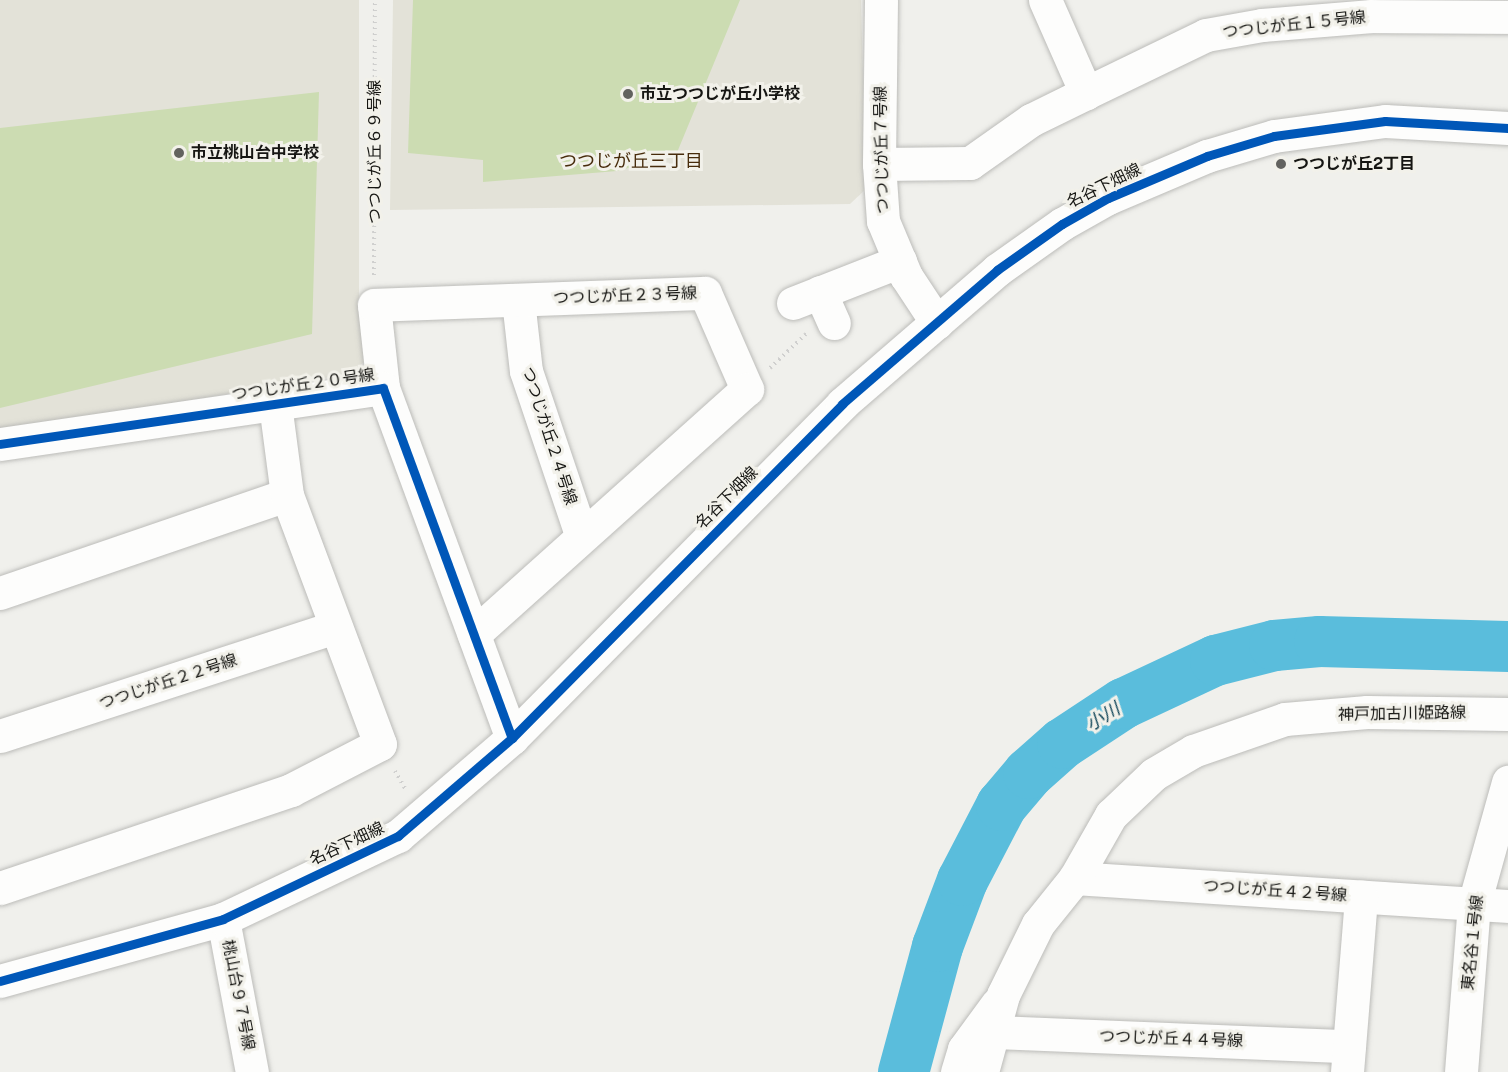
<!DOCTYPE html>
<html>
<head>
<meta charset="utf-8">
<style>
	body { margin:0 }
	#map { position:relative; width:1508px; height:1072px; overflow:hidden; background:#f0f0ec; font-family:"Public Sans","Noto Sans JP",sans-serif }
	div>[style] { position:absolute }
	.built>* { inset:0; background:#e3e2d8 }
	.green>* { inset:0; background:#ccdcb2 }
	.river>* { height:51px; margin:-25.5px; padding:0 25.5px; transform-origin:25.5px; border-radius:25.5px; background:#5abddc }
	.path>* { height:4px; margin-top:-2px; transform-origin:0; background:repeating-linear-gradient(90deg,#cfcfce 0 1.5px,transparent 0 6px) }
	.roads { filter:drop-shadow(0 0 2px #bcbcb9) drop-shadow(0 0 2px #bcbcb9) }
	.minor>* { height:33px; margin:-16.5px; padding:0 16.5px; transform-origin:16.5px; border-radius:16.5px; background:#fdfdfc }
	.tertiary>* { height:33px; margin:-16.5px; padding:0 16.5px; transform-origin:16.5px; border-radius:16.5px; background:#fdfdfc }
	.primary>* { height:33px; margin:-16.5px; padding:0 16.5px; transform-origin:16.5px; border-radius:16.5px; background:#fdfdfc }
	.cycleway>* { height:9px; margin:-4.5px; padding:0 4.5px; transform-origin:4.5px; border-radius:4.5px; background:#0057b8 }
	.dots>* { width:16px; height:16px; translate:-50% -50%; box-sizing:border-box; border:3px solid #f2f1ea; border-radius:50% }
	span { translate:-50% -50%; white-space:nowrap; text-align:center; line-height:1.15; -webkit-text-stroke:6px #f2f1ea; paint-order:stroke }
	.street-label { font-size:16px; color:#161613 }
	.poi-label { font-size:16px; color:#161613; font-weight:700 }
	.left { translate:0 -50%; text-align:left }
	.neighbourhood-label { font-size:18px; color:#472c0c }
	.water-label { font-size:18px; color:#0d4357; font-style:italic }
</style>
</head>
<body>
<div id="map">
	<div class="built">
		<i style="clip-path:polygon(0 0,359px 0,359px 307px,367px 358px,354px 373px,0 432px)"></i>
		<i style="clip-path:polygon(393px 0,861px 0,866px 189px,850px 204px,390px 210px)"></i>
	</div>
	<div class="green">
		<i style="clip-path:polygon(413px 0,740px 0,676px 155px,617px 171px,483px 182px,483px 160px,408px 153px)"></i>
		<i style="clip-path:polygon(319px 92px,312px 334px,0 408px,0 128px)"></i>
	</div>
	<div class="river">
		<i style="left:903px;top:1072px;width:131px;rotate:-74.9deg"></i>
		<i style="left:937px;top:946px;width:71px;rotate:-69.3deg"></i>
		<i style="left:962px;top:880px;width:85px;rotate:-62.5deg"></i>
		<i style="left:1001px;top:805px;width:42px;rotate:-49.8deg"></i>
		<i style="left:1028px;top:773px;width:45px;rotate:-41.4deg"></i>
		<i style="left:1062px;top:743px;width:73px;rotate:-33.3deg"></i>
		<i style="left:1123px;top:703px;width:102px;rotate:-25.1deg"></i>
		<i style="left:1215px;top:660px;width:61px;rotate:-14.3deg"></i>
		<i style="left:1274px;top:645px;width:45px;rotate:-5.1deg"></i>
		<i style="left:1319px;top:641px;width:189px;rotate:1.5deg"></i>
	</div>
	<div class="path">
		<i style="left:374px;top:275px;width:275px;rotate:-89.8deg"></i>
		<i style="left:770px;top:368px;width:50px;rotate:-43.4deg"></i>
		<i style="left:395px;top:771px;width:22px;rotate:60deg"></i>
	</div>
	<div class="roads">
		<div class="minor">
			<i style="left:881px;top:0;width:164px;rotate:90.7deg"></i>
			<i style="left:879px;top:164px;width:57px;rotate:86deg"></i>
			<i style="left:883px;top:221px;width:60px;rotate:67.3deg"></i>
			<i style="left:906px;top:276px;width:56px;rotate:56.6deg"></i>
			<i style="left:1045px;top:0;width:102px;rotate:66.2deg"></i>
			<i style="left:1086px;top:93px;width:133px;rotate:-25.8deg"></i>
			<i style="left:1206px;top:35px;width:57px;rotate:-10.1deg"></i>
			<i style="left:1262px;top:25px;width:110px;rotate:-4.7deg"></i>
			<i style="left:1372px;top:16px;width:136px;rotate:0.4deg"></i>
			<i style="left:879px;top:164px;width:91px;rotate:-0.6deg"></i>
			<i style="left:970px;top:163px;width:75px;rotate:-35.2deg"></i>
			<i style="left:1031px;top:120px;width:61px;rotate:-26.1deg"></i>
			<i style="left:820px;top:292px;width:34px;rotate:66deg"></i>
			<i style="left:518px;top:300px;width:71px;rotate:83.6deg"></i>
			<i style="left:526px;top:371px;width:172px;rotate:71.4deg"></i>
			<i style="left:793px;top:303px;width:115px;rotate:-21.4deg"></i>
			<i style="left:383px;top:388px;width:83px;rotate:-96.2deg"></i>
			<i style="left:374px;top:305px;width:331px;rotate:-2.1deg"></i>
			<i style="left:705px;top:293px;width:105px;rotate:66.4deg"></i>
			<i style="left:747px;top:389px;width:367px;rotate:138.1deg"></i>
			<i style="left:0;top:444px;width:387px;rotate:-8.3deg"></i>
			<i style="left:383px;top:388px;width:373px;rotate:69.8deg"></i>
			<i style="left:0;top:593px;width:303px;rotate:-18.9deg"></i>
			<i style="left:0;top:736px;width:353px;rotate:-18deg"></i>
			<i style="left:1075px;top:878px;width:434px;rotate:3.7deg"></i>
			<i style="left:0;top:888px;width:307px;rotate:-18.6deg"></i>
			<i style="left:291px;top:790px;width:100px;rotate:-27.3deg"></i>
			<i style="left:380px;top:744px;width:266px;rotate:-110.5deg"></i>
			<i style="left:287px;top:495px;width:92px;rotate:-97.5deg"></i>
			<i style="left:993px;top:1032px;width:356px;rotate:2.3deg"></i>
			<i style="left:957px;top:1072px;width:24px;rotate:-73deg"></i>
			<i style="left:964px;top:1049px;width:56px;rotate:-53.7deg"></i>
			<i style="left:1347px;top:1072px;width:176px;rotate:-85.4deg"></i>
			<i style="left:1461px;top:1072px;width:169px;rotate:-85.6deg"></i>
			<i style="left:1474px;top:904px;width:127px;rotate:-74.4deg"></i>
		</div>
		<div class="tertiary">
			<i style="left:223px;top:919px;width:156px;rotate:79.3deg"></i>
			<i style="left:0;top:981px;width:231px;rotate:-15.5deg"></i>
			<i style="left:223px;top:919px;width:194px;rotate:-25.4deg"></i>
			<i style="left:398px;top:836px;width:150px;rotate:-40.7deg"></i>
			<i style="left:512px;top:738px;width:470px;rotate:-45.3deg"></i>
			<i style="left:842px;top:404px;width:205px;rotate:-40.8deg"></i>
			<i style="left:997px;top:270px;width:80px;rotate:-35.3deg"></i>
			<i style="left:1062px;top:224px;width:53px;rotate:-29.5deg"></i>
			<i style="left:1108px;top:198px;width:108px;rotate:-23deg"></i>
			<i style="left:1207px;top:156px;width:70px;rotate:-16.6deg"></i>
			<i style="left:1274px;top:136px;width:112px;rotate:-7.7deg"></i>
			<i style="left:1385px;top:121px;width:123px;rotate:3.3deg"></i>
		</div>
		<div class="primary">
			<i style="left:982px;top:1072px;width:80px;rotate:-74.7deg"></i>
			<i style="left:1003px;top:995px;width:79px;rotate:-63.8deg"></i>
			<i style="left:1038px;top:924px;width:59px;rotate:-51.2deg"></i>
			<i style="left:1075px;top:878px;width:73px;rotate:-60.3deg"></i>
			<i style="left:1111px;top:815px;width:59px;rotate:-43.6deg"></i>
			<i style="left:1154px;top:774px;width:45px;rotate:-30.5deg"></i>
			<i style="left:1193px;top:751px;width:97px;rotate:-19.2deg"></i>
			<i style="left:1285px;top:719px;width:82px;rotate:-4.9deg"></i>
			<i style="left:1367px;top:712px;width:141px;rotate:0.8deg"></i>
		</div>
	</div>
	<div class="cycleway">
		<i style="left:0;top:444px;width:387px;rotate:-8.3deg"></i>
		<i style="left:383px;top:388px;width:373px;rotate:69.8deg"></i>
		<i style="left:0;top:981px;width:231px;rotate:-15.5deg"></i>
		<i style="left:223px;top:919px;width:194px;rotate:-25.4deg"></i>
		<i style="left:398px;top:836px;width:150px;rotate:-40.7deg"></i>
		<i style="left:512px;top:738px;width:470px;rotate:-45.3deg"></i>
		<i style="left:842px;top:404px;width:205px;rotate:-40.8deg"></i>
		<i style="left:997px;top:270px;width:80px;rotate:-35.3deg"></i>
		<i style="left:1062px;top:224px;width:53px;rotate:-29.5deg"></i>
		<i style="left:1108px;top:198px;width:108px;rotate:-23deg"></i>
		<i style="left:1207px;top:156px;width:70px;rotate:-16.6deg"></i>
		<i style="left:1274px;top:136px;width:112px;rotate:-7.7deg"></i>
		<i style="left:1385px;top:121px;width:123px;rotate:3.3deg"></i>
	</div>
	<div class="dots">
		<i style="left:628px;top:94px;background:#62625f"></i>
		<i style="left:179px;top:153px;background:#62625f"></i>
		<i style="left:1281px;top:164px;background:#62625f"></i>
	</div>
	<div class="street-label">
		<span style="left:1294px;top:25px;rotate:-6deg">つつじが丘１５号線</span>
		<span style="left:882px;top:150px;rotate:-91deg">つつじが丘７号線</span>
		<span style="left:375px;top:152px;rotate:-90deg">つつじが丘６９号線</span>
		<span style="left:1104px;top:186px;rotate:-26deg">名谷下畑線</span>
		<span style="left:625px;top:296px;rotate:-2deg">つつじが丘２３号線</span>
		<span style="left:303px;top:385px;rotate:-8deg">つつじが丘２０号線</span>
		<span style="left:549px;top:436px;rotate:72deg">つつじが丘２４号線</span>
		<span style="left:727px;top:498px;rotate:-45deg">名谷下畑線</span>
		<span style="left:168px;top:682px;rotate:-18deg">つつじが丘２２号線</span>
		<span style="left:1402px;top:714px;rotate:-1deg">神戸加古川姫路線</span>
		<span style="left:347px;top:844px;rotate:-25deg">名谷下畑線</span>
		<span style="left:1275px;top:891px;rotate:4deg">つつじが丘４２号線</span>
		<span style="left:1473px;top:943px;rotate:-84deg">東名谷１号線</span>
		<span style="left:238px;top:995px;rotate:79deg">桃山台９７号線</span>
		<span style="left:1171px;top:1039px;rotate:2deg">つつじが丘４４号線</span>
	</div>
	<div class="poi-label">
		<span class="left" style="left:640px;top:94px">市立つつじが丘小学校</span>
		<span class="left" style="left:191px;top:153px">市立桃山台中学校</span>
		<span class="left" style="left:1293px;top:164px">つつじが丘2丁目</span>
	</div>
	<div class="neighbourhood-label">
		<span style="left:631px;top:161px">つつじが丘三丁目</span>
	</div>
	<div class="water-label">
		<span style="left:1103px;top:717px;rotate:-32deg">小川</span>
	</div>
</div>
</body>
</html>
